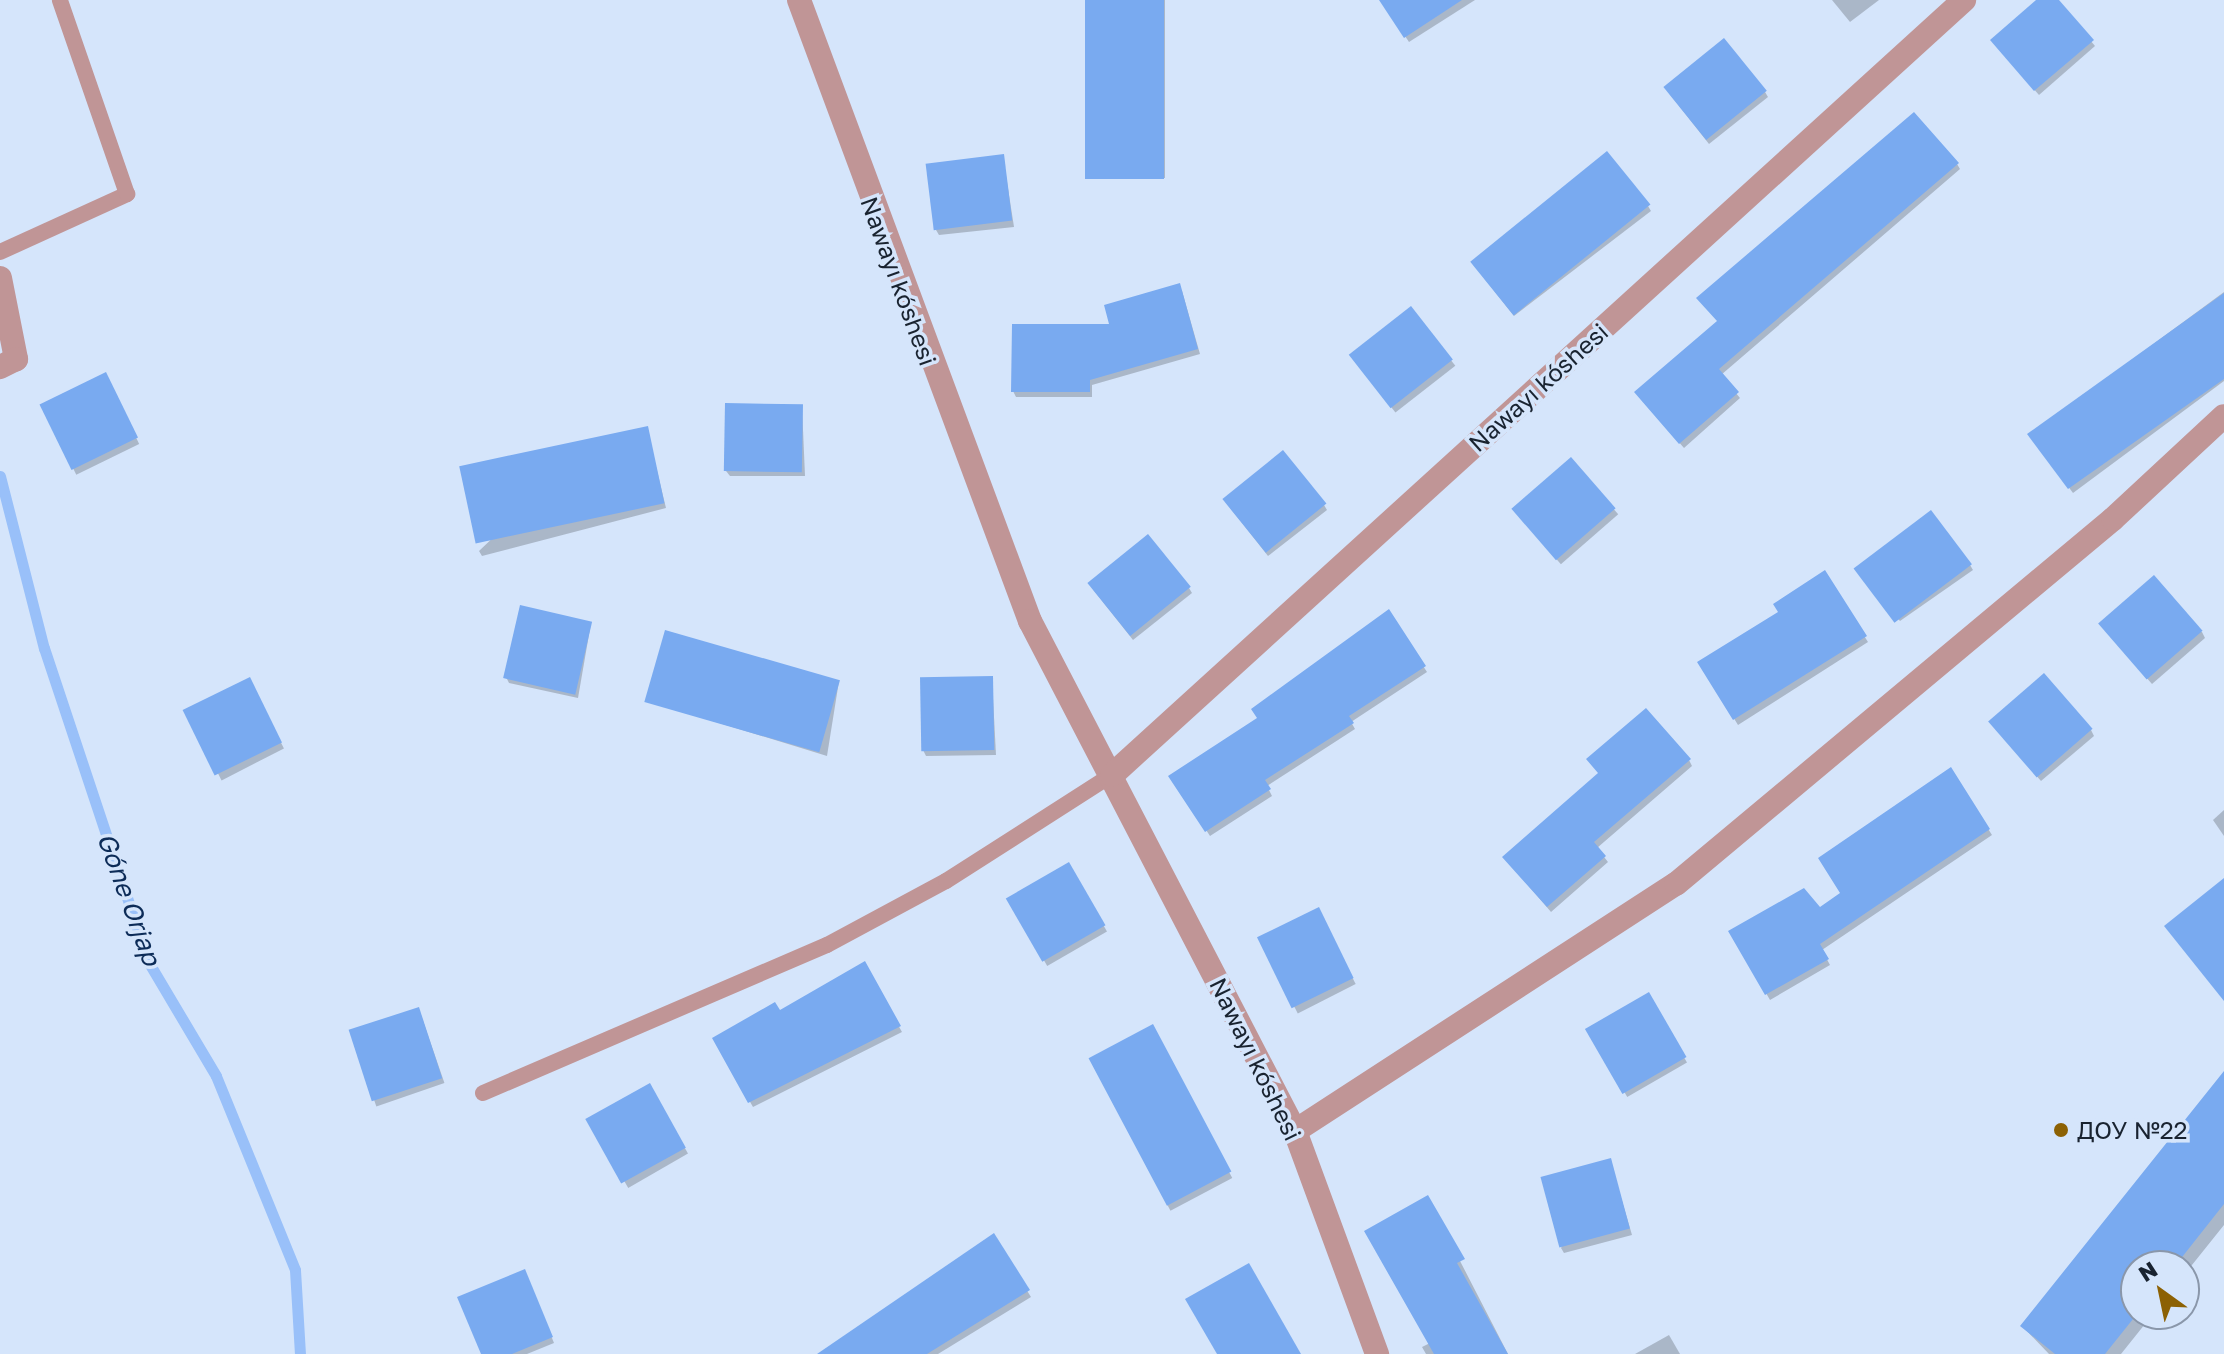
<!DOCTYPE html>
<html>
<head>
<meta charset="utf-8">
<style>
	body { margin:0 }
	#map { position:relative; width:2224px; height:1354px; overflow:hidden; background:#d5e5fb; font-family:"Golos Text",sans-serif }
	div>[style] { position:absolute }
	.shadow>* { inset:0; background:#0003; transform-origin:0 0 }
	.stream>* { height:11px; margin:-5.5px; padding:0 5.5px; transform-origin:5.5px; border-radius:5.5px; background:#99c0f9 }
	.building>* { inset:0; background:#79aaf0; transform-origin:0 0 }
	.lane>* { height:16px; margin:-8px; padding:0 8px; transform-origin:8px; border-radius:8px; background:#c09596 }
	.street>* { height:24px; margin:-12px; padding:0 12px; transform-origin:12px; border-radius:12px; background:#c09596 }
	.dots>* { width:22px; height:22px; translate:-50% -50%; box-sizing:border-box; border:4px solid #d5e5fb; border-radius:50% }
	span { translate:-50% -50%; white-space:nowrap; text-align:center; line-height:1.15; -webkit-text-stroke:7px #d5e5fb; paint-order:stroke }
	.street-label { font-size:24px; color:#192330 }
	.poi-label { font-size:24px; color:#192330 }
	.left { translate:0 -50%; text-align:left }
	.water-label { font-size:26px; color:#0d2c58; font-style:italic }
	.north { position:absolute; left:2120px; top:1250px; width:80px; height:80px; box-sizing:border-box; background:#d5e5fb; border:2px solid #8a97aa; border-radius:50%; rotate:327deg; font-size:22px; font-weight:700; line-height:32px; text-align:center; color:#192330 }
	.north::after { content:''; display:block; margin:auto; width:28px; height:36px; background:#8c6104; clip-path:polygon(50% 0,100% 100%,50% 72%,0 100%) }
</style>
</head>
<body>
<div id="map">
	<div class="shadow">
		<i style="left:1087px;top:0;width:78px;height:178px"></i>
		<i style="clip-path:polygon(1381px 0,1475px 0,1409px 42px)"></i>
		<i style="clip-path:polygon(1832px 0,1879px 0,1850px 22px)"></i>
		<i style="clip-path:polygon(2039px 0,2057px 0,2095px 46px,2039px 95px,1996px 46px)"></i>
		<i style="clip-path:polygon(1765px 92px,1768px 97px,1709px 144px,1669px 93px)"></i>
		<i style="clip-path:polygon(1003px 156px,1014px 227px,939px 235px,936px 230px)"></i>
		<i style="clip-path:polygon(1957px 164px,1960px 169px,1721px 375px,1740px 398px,1684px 448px,1640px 398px)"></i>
		<i style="clip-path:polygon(1648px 206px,1651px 211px,1514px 316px,1473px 264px)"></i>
		<i style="clip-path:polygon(1182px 291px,1200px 354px,1092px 385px,1092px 397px,1016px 397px,1013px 391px,1112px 326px)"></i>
		<i style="clip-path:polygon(2224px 292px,2224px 381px,2073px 493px,2030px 435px)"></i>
		<i style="left:1411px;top:309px;width:72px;height:76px;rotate:52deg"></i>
		<i style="left:105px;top:374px;width:78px;height:70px;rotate:64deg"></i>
		<i style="clip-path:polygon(802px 406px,805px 476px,730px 476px,726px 471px)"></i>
		<i style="clip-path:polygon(647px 429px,666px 508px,482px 556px,479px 551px,585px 450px,584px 442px)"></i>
		<i style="left:1571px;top:460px;width:72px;height:76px;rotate:49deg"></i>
		<i style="clip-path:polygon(1228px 505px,1324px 505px,1327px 510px,1268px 556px)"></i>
		<i style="clip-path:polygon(1970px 565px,1973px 570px,1900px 621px,1859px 574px)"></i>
		<i style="clip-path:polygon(1824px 573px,1868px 642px,1738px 725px,1700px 663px,1780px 612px)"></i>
		<i style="clip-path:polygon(1092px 588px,1189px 588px,1192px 593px,1133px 640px)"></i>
		<i style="clip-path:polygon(1388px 612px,1427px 672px,1351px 722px,1355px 729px,1267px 786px,1272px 796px,1210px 836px,1171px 776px,1260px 719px)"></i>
		<i style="clip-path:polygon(591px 623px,578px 698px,509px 683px,506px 677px)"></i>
		<i style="clip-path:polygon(2105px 630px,2202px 632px,2205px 638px,2152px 684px)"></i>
		<i style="clip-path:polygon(992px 678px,996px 755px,926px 756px,923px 750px)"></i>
		<i style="left:249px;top:680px;width:77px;height:70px;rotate:63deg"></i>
		<i style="clip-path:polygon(839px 681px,827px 756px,651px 702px)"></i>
		<i style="clip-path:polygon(1994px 727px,2091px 730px,2094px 736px,2041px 781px)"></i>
		<i style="clip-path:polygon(1689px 760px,1692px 766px,1597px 848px,1608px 862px,1551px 912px,1508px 862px)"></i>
		<i style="clip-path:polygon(1950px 769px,1992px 835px,1822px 950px,1830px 965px,1770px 1000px,1731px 932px,1820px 910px,1842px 893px)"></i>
		<i style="clip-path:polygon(2224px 810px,2224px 836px,2213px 820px)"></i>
		<i style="left:1068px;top:864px;width:78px;height:69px;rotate:60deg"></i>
		<i style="left:1318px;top:910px;width:83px;height:65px;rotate:63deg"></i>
		<i style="clip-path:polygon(864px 964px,902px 1032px,753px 1107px,714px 1039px,779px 1013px)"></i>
		<i style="left:1648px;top:995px;width:78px;height:69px;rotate:60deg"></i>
		<i style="left:421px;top:1015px;width:72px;height:72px;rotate:71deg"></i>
		<i style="left:1152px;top:1027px;width:171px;height:70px;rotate:62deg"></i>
		<i style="left:649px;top:1086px;width:78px;height:69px;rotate:60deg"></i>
		<i style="clip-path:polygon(2224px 1093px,2224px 1225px,2184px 1275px,2184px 1266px,2136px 1266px,2136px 1314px,2153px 1314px,2121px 1354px,2049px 1354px,2023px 1327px)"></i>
		<i style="clip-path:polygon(1610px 1160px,1632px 1235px,1564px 1253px,1561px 1248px)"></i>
		<i style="clip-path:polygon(1427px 1197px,1508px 1354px,1426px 1354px,1422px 1347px,1430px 1343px)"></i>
		<i style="clip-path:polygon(993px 1236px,1031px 1297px,938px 1354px,822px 1354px)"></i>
		<i style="clip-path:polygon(527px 1276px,554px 1343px,527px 1354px,483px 1354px)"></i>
		<i style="clip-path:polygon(1669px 1335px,1680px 1354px,1635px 1354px)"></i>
	</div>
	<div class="stream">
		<i style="left:0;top:476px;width:178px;rotate:75.7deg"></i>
		<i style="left:44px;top:648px;width:332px;rotate:71.6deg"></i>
		<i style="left:149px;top:963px;width:131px;rotate:59.3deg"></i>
		<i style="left:216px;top:1076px;width:209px;rotate:67.8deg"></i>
		<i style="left:295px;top:1270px;width:84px;rotate:86.6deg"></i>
	</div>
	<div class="building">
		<i style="left:1085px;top:0;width:79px;height:179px"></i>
		<i style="clip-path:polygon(1379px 0,1462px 0,1404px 38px)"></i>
		<i style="clip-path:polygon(2036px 0,2059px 0,2094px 40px,2034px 91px,1990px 40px)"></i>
		<i style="left:1724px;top:38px;width:68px;height:78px;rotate:51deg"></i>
		<i style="clip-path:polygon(1914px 112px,1959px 163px,1719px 369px,1739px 392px,1679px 444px,1634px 392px,1717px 321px,1696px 298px)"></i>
		<i style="left:1607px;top:151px;width:69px;height:176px;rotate:51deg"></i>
		<i style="left:1004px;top:154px;width:67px;height:79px;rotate:83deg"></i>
		<i style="clip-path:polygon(1180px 283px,1198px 349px,1090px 380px,1090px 392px,1011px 392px,1012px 324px,1109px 324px,1104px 305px)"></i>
		<i style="clip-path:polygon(2224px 293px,2224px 379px,2068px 489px,2027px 434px)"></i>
		<i style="left:1411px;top:306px;width:68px;height:79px;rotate:52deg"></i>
		<i style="left:106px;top:372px;width:73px;height:74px;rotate:64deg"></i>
		<i style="left:725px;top:403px;width:78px;height:68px;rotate:1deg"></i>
		<i style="left:648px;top:426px;width:79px;height:193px;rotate:78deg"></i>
		<i style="left:1283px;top:450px;width:69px;height:78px;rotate:51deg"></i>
		<i style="left:1571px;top:457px;width:68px;height:79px;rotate:49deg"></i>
		<i style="left:1931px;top:510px;width:68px;height:97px;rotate:53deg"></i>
		<i style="left:1148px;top:534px;width:68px;height:78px;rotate:51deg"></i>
		<i style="clip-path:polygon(1825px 570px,1867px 636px,1733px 720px,1697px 662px,1778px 612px,1773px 604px)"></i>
		<i style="left:2154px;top:575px;width:74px;height:74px;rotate:49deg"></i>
		<i style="left:520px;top:605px;width:74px;height:75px;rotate:13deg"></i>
		<i style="clip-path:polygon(1389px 609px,1426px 666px,1349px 716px,1354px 723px,1265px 780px,1271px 789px,1205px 832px,1168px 776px,1257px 718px,1251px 709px)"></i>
		<i style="left:665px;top:630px;width:182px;height:75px;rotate:16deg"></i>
		<i style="left:2044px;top:673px;width:74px;height:74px;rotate:49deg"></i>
		<i style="left:993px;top:676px;width:74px;height:73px;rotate:89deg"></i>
		<i style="left:250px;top:677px;width:73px;height:75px;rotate:64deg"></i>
		<i style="clip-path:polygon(1646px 708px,1691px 759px,1594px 842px,1606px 856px,1547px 907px,1502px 857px,1598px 773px,1586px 759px)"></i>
		<i style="clip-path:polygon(1951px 767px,1990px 829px,1820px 944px,1829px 959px,1765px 995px,1728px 931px,1804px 888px,1820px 907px,1840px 893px,1818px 858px)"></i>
		<i style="left:1069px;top:862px;width:73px;height:73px;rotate:60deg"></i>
		<i style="clip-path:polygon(2224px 878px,2224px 1001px,2164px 926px)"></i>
		<i style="left:1319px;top:907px;width:79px;height:69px;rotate:64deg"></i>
		<i style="clip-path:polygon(865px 961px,901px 1026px,748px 1103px,712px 1038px,775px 1002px,780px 1010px)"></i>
		<i style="left:1649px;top:992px;width:75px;height:74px;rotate:60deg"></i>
		<i style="left:419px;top:1007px;width:75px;height:74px;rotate:72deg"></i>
		<i style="left:1153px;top:1024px;width:167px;height:73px;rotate:62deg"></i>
		<i style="clip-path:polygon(2224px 1071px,2224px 1204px,2175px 1266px,2136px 1266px,2137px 1314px,2105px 1354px,2055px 1354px,2020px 1326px)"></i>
		<i style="left:650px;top:1083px;width:74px;height:74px;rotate:61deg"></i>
		<i style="left:1611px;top:1158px;width:73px;height:73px;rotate:75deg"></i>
		<i style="clip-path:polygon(1428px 1195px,1465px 1259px,1457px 1263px,1508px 1354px,1434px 1354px,1364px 1231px)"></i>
		<i style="clip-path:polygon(994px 1233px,1030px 1290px,927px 1354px,817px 1354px)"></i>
		<i style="clip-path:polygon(1249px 1263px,1301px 1354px,1217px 1354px,1185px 1299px)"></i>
		<i style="clip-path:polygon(525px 1269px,553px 1337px,512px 1354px,481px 1354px,457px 1297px)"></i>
	</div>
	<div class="lane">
		<i style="left:0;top:252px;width:140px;rotate:-24.5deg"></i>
		<i style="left:127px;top:194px;width:205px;rotate:-109.1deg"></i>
		<i style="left:483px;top:1093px;width:374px;rotate:-23.3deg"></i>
		<i style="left:827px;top:945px;width:135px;rotate:-28.3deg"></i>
		<i style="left:946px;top:881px;width:197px;rotate:-32.6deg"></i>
	</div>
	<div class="street">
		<i style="left:799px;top:0;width:663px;rotate:69.6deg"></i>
		<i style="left:1030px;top:621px;width:575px;rotate:62.54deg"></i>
		<i style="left:1295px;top:1131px;width:238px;rotate:69.8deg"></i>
		<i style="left:0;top:278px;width:83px;rotate:78.8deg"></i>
		<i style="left:16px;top:359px;width:18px;rotate:153deg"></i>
		<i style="left:1112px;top:775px;width:1152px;rotate:-42.29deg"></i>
		<i style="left:1295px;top:1131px;width:454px;rotate:-33deg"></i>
		<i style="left:1676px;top:884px;width:569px;rotate:-39.87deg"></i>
		<i style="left:2113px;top:519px;width:151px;rotate:-42.9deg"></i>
	</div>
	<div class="dots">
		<i style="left:2061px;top:1130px;background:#8c6104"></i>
	</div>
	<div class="street-label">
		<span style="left:899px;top:281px;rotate:70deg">Nawayı kóshesi</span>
		<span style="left:1538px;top:387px;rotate:-42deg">Nawayı kóshesi</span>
		<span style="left:1256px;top:1059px;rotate:64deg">Nawayı kóshesi</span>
	</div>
	<div class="poi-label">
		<span class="left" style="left:2077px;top:1130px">ДОУ №22</span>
	</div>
	<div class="water-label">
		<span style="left:129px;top:899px;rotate:70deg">Góne Orjap</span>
	</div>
	<div class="north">N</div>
</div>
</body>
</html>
